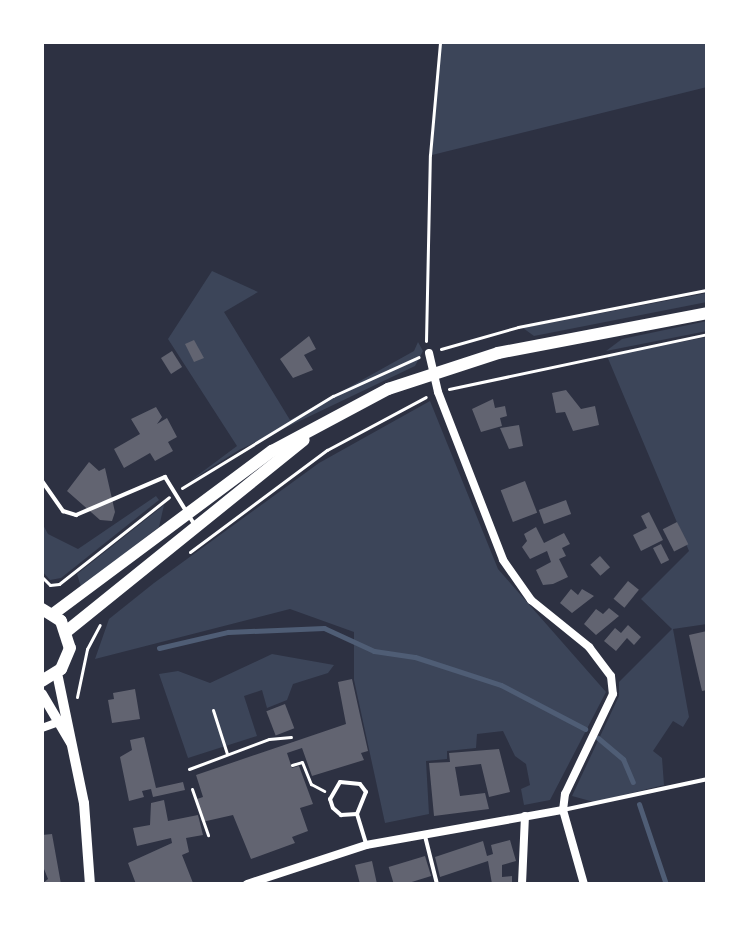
<!DOCTYPE html>
<html>
<head>
<meta charset="utf-8">
<style>
	body { margin:0 }
	#map { position:relative; width:749px; height:926px; overflow:hidden; background:#2d3142; font-family:"Fira Sans Condensed",sans-serif }
	div>[style] { position:absolute }
	.green>* { inset:0; background:#3c4559 }
	.stream>* { height:5px; margin:-2.5px; padding:0 2.5px; transform-origin:2.5px; border-radius:2.5px; background:#4f5d75 }
	.building>* { inset:0; background:#626471; transform-origin:0 0 }
	.path>* { height:3px; margin:-1.5px; padding:0 1.5px; transform-origin:1.5px; border-radius:1.5px; background:#fff }
	.service>* { height:4px; margin:-2px; padding:0 2px; transform-origin:2px; border-radius:2px; background:#fff }
	.minor>* { height:8px; margin:-4px; padding:0 4px; transform-origin:4px; border-radius:4px; background:#fff }
	.tertiary>* { height:10px; margin:-5px; padding:0 5px; transform-origin:5px; border-radius:5px; background:#fff }
	.primary>* { height:12px; margin:-6px; padding:0 6px; transform-origin:6px; border-radius:6px; background:#fff }
	span { translate:-50% -50%; white-space:nowrap; text-align:center; line-height:1.15; -webkit-text-stroke:8px #fff; paint-order:stroke }
	.frame { position:absolute; inset:0; border:44px solid #fff; pointer-events:none }
</style>
</head>
<body>
<div id="map">
	<div class="green">
		<i style="clip-path:polygon(440px 42px,707px 42px,707px 87px,432px 155px)"></i>
		<i style="clip-path:polygon(212px 271px,258px 292px,224px 312px,290px 420px,414px 351px,418px 342px,423px 351px,415px 366px,239px 450px,190px 481px,237px 446px,168px 339px)"></i>
		<i style="clip-path:polygon(707px 293px,707px 302px,534px 336px,523px 328px)"></i>
		<i style="clip-path:polygon(707px 321px,707px 331px,606px 351px,622px 339px)"></i>
		<i style="clip-path:polygon(707px 337px,707px 624px,673px 629px,689px 717px,683px 727px,673px 721px,653px 751px,662px 758px,664px 785px,594px 802px,572px 796px,619px 696px,619px 682px,672px 629px,641px 599px,689px 551px,607px 356px)"></i>
		<i style="clip-path:polygon(430px 401px,498px 569px,606px 692px,550px 800px,524px 805px,521px 789px,530px 785px,526px 764px,515px 756px,503px 731px,477px 734px,476px 748px,447px 751px,447px 759px,426px 761px,429px 814px,385px 823px,354px 680px,354px 632px,290px 609px,95px 659px,109px 619px,154px 583px,319px 463px)"></i>
		<i style="clip-path:polygon(156px 496px,159px 500px,61px 578px,50px 580px,42px 571px,42px 523px,48px 534px,78px 549px)"></i>
		<i style="clip-path:polygon(164px 505px,159px 527px,81px 587px,77px 574px)"></i>
		<i style="clip-path:polygon(272px 654px,334px 665px,328px 673px,293px 684px,287px 700px,267px 708px,262px 690px,244px 696px,257px 736px,188px 758px,159px 674px,178px 671px,210px 683px)"></i>
	</div>
	<div class="stream">
		<i style="left:159px;top:648px;width:71px;rotate:-13.1deg"></i>
		<i style="left:228px;top:632px;width:96px;rotate:-2.4deg"></i>
		<i style="left:324px;top:628px;width:55px;rotate:24.7deg"></i>
		<i style="left:374px;top:651px;width:41px;rotate:8.3deg"></i>
		<i style="left:415px;top:657px;width:90px;rotate:18deg"></i>
		<i style="left:501px;top:685px;width:95px;rotate:27.6deg"></i>
		<i style="left:598px;top:738px;width:33px;rotate:40deg"></i>
		<i style="left:623px;top:759px;width:25px;rotate:67deg"></i>
		<i style="left:639px;top:804px;width:84px;rotate:71.4deg"></i>
	</div>
	<div class="building">
		<i style="clip-path:polygon(309px 336px,316px 349px,304px 355px,313px 370px,293px 378px,280px 359px)"></i>
		<i style="clip-path:polygon(194px 340px,204px 358px,194px 362px,185px 344px)"></i>
		<i style="left:172px;top:351px;width:19px;height:13px;rotate:58deg"></i>
		<i style="clip-path:polygon(566px 390px,581px 409px,595px 406px,599px 425px,573px 431px,565px 412px,556px 413px,552px 393px)"></i>
		<i style="clip-path:polygon(493px 399px,495px 408px,505px 406px,507px 416px,500px 418px,502px 426px,481px 432px,472px 409px)"></i>
		<i style="clip-path:polygon(156px 407px,162px 417px,157px 424px,167px 418px,177px 437px,168px 442px,173px 451px,155px 461px,150px 453px,124px 468px,114px 449px,140px 434px,131px 419px)"></i>
		<i style="clip-path:polygon(519px 425px,523px 446px,509px 449px,500px 428px)"></i>
		<i style="clip-path:polygon(89px 462px,99px 471px,105px 468px,115px 512px,112px 521px,100px 520px,67px 491px)"></i>
		<i style="left:525px;top:481px;width:34px;height:26px;rotate:69deg"></i>
		<i style="left:566px;top:500px;width:15px;height:29px;rotate:70deg"></i>
		<i style="clip-path:polygon(649px 512px,663px 540px,641px 551px,633px 535px,647px 528px,641px 516px)"></i>
		<i style="left:677px;top:522px;width:25px;height:16px;rotate:63deg"></i>
		<i style="clip-path:polygon(536px 527px,544px 543px,564px 533px,570px 544px,562px 548px,566px 556px,559px 559px,568px 577px,553px 584px,543px 585px,536px 570px,551px 562px,547px 551px,530px 559px,522px 547px,527px 541px,524px 534px)"></i>
		<i style="left:661px;top:544px;width:18px;height:9px;rotate:63deg"></i>
		<i style="left:600px;top:556px;width:15px;height:13px;rotate:48deg"></i>
		<i style="left:628px;top:581px;width:14px;height:23px;rotate:39deg"></i>
		<i style="clip-path:polygon(571px 589px,578px 595px,582px 589px,594px 596px,572px 613px,560px 603px)"></i>
		<i style="clip-path:polygon(609px 608px,619px 616px,596px 635px,584px 624px,596px 609px,603px 614px)"></i>
		<i style="clip-path:polygon(628px 625px,641px 637px,634px 645px,627px 638px,616px 651px,604px 641px,615px 628px,621px 633px)"></i>
		<i style="clip-path:polygon(707px 631px,707px 690px,702px 691px,689px 635px)"></i>
		<i style="clip-path:polygon(352px 679px,368px 751px,361px 753px,364px 760px,312px 776px,302px 748px,287px 753px,292px 768px,299px 766px,313px 804px,300px 808px,308px 831px,292px 837px,295px 843px,251px 859px,233px 815px,202px 822px,197px 799px,203px 797px,196px 775px,346px 724px,338px 682px)"></i>
		<i style="clip-path:polygon(135px 689px,140px 719px,112px 723px,108px 700px,114px 699px,113px 693px)"></i>
		<i style="left:285px;top:704px;width:26px;height:20px;rotate:69deg"></i>
		<i style="clip-path:polygon(144px 737px,156px 788px,183px 782px,185px 790px,153px 797px,151px 789px,142px 791px,144px 797px,129px 801px,120px 757px,132px 750px,130px 740px)"></i>
		<i style="clip-path:polygon(499px 749px,510px 792px,489px 797px,481px 764px,455px 767px,460px 796px,485px 793px,489px 809px,434px 816px,429px 763px,450px 762px,449px 753px)"></i>
		<i style="clip-path:polygon(164px 800px,168px 821px,198px 815px,203px 835px,186px 838px,189px 852px,182px 855px,193px 883px,136px 884px,128px 863px,172px 843px,171px 838px,137px 846px,133px 828px,150px 825px,151px 803px)"></i>
		<i style="clip-path:polygon(52px 834px,61px 884px,42px 884px,48px 879px,42px 864px,42px 835px)"></i>
		<i style="clip-path:polygon(510px 840px,516px 861px,502px 865px,502px 877px,512px 876px,512px 884px,492px 884px,488px 861px,440px 877px,435px 857px,483px 841px,487px 856px,493px 854px,491px 845px)"></i>
		<i style="left:425px;top:856px;width:21px;height:38px;rotate:73deg"></i>
		<i style="clip-path:polygon(372px 861px,377px 884px,360px 884px,355px 865px)"></i>
	</div>
	<div class="path">
		<i style="left:426px;top:341px;width:186px;rotate:-88.8deg"></i>
		<i style="left:430px;top:155px;width:113px;rotate:-84.9deg"></i>
		<i style="left:441px;top:349px;width:80px;rotate:-15.9deg"></i>
		<i style="left:518px;top:327px;width:193px;rotate:-11.1deg"></i>
		<i style="left:449px;top:389px;width:264px;rotate:-12deg"></i>
		<i style="left:182px;top:488px;width:177px;rotate:-31.4deg"></i>
		<i style="left:333px;top:396px;width:94px;rotate:-24.4deg"></i>
		<i style="left:190px;top:552px;width:171px;rotate:-36.7deg"></i>
		<i style="left:327px;top:450px;width:112px;rotate:-28.2deg"></i>
		<i style="left:42px;top:577px;width:11px;rotate:45deg"></i>
		<i style="left:50px;top:585px;width:9px;rotate:-6deg"></i>
		<i style="left:59px;top:584px;width:140px;rotate:-38.3deg"></i>
		<i style="left:77px;top:697px;width:49px;rotate:-78.2deg"></i>
		<i style="left:87px;top:649px;width:27px;rotate:-62deg"></i>
		<i style="left:213px;top:710px;width:46px;rotate:72.3deg"></i>
		<i style="left:292px;top:765px;width:10px;rotate:-17deg"></i>
		<i style="left:302px;top:762px;width:24px;rotate:68deg"></i>
		<i style="left:311px;top:784px;width:15px;rotate:28deg"></i>
		<i style="left:189px;top:769px;width:85px;rotate:-20.6deg"></i>
		<i style="left:269px;top:739px;width:22px;rotate:-5deg"></i>
		<i style="left:192px;top:789px;width:49px;rotate:70.8deg"></i>
	</div>
	<div class="service">
		<i style="left:42px;top:481px;width:37px;rotate:55deg"></i>
		<i style="left:63px;top:511px;width:14px;rotate:17deg"></i>
		<i style="left:76px;top:515px;width:97px;rotate:-23.1deg"></i>
		<i style="left:165px;top:477px;width:55px;rotate:58.3deg"></i>
		<i style="left:563px;top:810px;width:147px;rotate:-12.1deg"></i>
		<i style="left:357px;top:814px;width:24px;rotate:-68deg"></i>
		<i style="left:366px;top:792px;width:10px;rotate:-127deg"></i>
		<i style="left:360px;top:784px;width:20px;rotate:-174deg"></i>
		<i style="left:340px;top:782px;width:20px;rotate:120deg"></i>
		<i style="left:330px;top:799px;width:9px;rotate:72deg"></i>
		<i style="left:333px;top:808px;width:11px;rotate:41deg"></i>
		<i style="left:341px;top:815px;width:16px;rotate:-4deg"></i>
		<i style="left:357px;top:814px;width:31px;rotate:73deg"></i>
		<i style="left:425px;top:836px;width:49px;rotate:76deg"></i>
	</div>
	<div class="minor">
		<i style="left:429px;top:353px;width:40px;rotate:77deg"></i>
		<i style="left:438px;top:392px;width:180px;rotate:68.8deg"></i>
		<i style="left:503px;top:560px;width:49px;rotate:55deg"></i>
		<i style="left:531px;top:600px;width:75px;rotate:39deg"></i>
		<i style="left:589px;top:647px;width:36px;rotate:53deg"></i>
		<i style="left:611px;top:676px;width:18px;rotate:84deg"></i>
		<i style="left:613px;top:694px;width:111px;rotate:115.6deg"></i>
		<i style="left:565px;top:794px;width:16px;rotate:97deg"></i>
		<i style="left:563px;top:810px;width:77px;rotate:74.2deg"></i>
		<i style="left:42px;top:728px;width:23px;rotate:-20deg"></i>
		<i style="left:247px;top:884px;width:125px;rotate:-18.1deg"></i>
		<i style="left:366px;top:845px;width:200px;rotate:-10.1deg"></i>
		<i style="left:522px;top:884px;width:68px;rotate:-87.5deg"></i>
	</div>
	<div class="tertiary">
		<i style="left:57px;top:673px;width:133px;rotate:78.3deg"></i>
		<i style="left:84px;top:803px;width:81px;rotate:85.8deg"></i>
		<i style="left:42px;top:694px;width:57px;rotate:59.4deg"></i>
	</div>
	<div class="primary">
		<i style="left:42px;top:609px;width:22px;rotate:32deg"></i>
		<i style="left:61px;top:621px;width:28px;rotate:72deg"></i>
		<i style="left:70px;top:648px;width:23px;rotate:113deg"></i>
		<i style="left:61px;top:669px;width:22px;rotate:148deg"></i>
		<i style="left:53px;top:614px;width:273px;rotate:-36.7deg"></i>
		<i style="left:272px;top:451px;width:132px;rotate:-28.1deg"></i>
		<i style="left:388px;top:389px;width:116px;rotate:-18.1deg"></i>
		<i style="left:498px;top:353px;width:213px;rotate:-10.8deg"></i>
		<i style="left:67px;top:631px;width:304px;rotate:-38.9deg"></i>
	</div>
	<div class="frame"></div>
</div>
</body>
</html>
